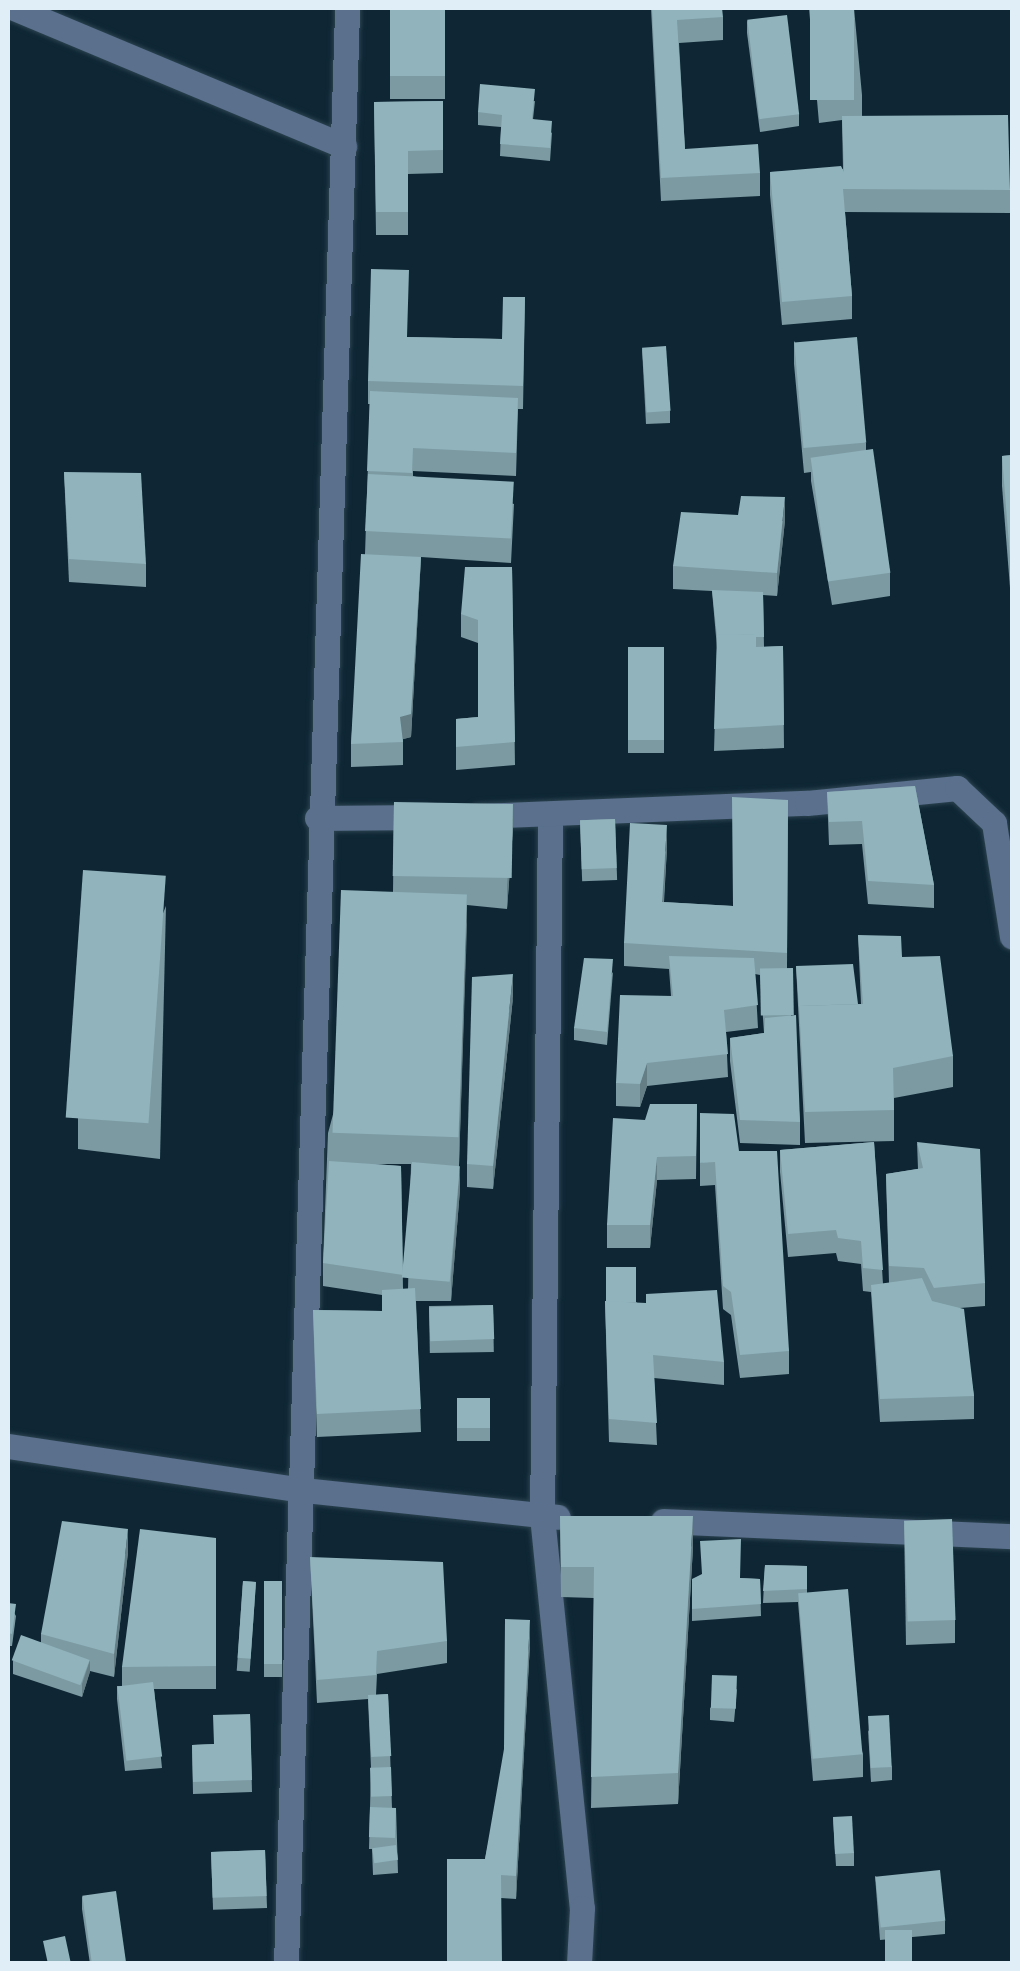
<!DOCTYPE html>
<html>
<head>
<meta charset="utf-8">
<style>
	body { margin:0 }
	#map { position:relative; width:1020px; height:1971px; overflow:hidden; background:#0f2735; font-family:"Asap Condensed",sans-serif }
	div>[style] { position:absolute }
	.roads { filter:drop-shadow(0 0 2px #2c4350) drop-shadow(0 0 2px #2c4350) }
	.minor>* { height:25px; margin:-12.5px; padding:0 12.5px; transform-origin:12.5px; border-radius:12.5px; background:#5a708d }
	.wall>* { inset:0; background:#7c9aa2; transform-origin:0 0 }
	.shaded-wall>* { inset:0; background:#657d84 }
	.building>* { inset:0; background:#90b3bc; transform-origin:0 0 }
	span { translate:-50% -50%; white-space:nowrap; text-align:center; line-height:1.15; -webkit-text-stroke:10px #050f15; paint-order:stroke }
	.frame { position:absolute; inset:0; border:10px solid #dfeef7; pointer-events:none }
</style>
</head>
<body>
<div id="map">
	<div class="roads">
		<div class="minor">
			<i style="left:14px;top:8px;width:358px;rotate:22.7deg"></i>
			<i style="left:550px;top:814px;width:702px;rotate:90.65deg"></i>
			<i style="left:542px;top:1516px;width:394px;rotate:84.2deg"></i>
			<i style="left:582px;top:1908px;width:56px;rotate:93.1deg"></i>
			<i style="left:479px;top:816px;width:328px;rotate:-2.3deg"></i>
			<i style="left:807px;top:803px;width:151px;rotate:-5.7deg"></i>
			<i style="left:957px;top:788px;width:51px;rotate:43.4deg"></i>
			<i style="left:994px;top:823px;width:115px;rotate:81deg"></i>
			<i style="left:317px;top:818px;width:107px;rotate:-0.5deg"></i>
			<i style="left:8px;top:1446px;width:298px;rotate:8.5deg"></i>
			<i style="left:303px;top:1490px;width:256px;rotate:6deg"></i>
			<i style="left:663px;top:1521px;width:349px;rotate:2.5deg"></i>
			<i style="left:286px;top:1964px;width:1957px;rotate:-88.21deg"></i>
		</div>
	</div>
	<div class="wall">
		<i style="left:390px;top:8px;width:55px;height:91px"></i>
		<i style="clip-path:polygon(651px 8px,723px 17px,723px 40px,679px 43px,685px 149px,760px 173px,760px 196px,661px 201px)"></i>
		<i style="clip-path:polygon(809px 8px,854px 8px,862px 95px,862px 116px,1010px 190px,1010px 213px,845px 212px,852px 296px,852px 319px,782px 325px,770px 195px,770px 172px,843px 169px,842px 120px,819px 123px)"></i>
		<i style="clip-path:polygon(747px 20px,799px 114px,799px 126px,760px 132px,747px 33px)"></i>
		<i style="clip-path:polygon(443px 101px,443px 173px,408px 174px,408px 235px,376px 235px,374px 102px)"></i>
		<i style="clip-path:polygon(535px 101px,533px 119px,552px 133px,550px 161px,500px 156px,501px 127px,478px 125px,478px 112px)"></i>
		<i style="clip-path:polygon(525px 297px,523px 409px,518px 409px,516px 476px,413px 471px,413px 476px,514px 504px,511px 563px,421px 557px,411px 737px,403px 739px,403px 765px,351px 767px,351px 744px,365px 554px,370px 404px,368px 404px,368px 381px,408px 337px,502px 339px)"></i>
		<i style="clip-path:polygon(794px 341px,866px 443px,866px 450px,890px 573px,890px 596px,832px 605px,811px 481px,811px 472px,804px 473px,794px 364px)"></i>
		<i style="clip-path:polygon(642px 348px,670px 411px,670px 423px,646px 424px)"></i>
		<i style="clip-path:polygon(1012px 455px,1012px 613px,1002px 486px,1002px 456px)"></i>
		<i style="clip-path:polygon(64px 472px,146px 564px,146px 587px,69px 582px)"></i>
		<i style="clip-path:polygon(785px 520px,777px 596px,763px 595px,764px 647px,783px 646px,784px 748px,714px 751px,717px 648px,712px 591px,673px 589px,673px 566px)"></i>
		<i style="clip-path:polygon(512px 567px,515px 765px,456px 770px,456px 719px,478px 717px,478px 643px,461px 637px,461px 614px)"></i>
		<i style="left:628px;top:647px;width:36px;height:106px"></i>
		<i style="clip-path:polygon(915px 786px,934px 885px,934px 908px,868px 904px,862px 844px,829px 845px,827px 792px)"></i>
		<i style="clip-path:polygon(788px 800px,787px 968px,800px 1122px,800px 1145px,740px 1143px,730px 1061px,730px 1038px,764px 1033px,760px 975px,755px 974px,758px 1028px,726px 1032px,728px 1077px,647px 1086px,640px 1107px,616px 1106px,616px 1083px,671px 996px,669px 969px,624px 966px,624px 943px,667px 848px,664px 902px,733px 906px)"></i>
		<i style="clip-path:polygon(evenodd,394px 802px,513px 828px,507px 909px,467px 905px,459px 1165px,460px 1189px,451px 1301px,416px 1301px,421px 1432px,317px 1437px,313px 1310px,382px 1311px,382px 1295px,323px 1286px,323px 1263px,328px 1133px,393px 892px,394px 802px,375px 1164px,411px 1164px,408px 1289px,403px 1289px,401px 1166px,375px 1164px)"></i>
		<i style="left:615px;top:819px;width:61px;height:35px;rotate:88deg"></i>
		<i style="clip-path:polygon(166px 906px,160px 1159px,78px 1149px,78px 1118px)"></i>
		<i style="clip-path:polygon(858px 935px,902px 957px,953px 1056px,953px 1087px,894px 1098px,894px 1141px,805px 1143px,796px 966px,858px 1004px,861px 1004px)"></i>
		<i style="clip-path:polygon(613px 972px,607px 1045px,574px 1040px,574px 1028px)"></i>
		<i style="clip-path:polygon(513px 997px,493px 1189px,467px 1187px,467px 1164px)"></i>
		<i style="clip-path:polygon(697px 1104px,696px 1179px,657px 1180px,650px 1248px,607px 1248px,607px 1225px,645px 1120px)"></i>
		<i style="clip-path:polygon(874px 1142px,883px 1284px,889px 1283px,886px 1174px,918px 1169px,917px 1142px,985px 1283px,985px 1306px,960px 1308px,974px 1396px,974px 1419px,880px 1422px,871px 1292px,863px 1291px,861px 1264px,838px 1261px,836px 1253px,788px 1257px,780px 1172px,780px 1150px)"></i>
		<i style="clip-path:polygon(739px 1151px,789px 1351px,789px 1374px,740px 1378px,731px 1315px,723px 1309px,715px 1185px,700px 1186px,700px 1163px)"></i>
		<i style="clip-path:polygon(605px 1301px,636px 1302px,724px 1362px,724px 1385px,654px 1378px,657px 1445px,609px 1442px)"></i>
		<i style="left:493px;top:1305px;width:47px;height:64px;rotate:89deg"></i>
		<i style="left:457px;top:1398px;width:33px;height:43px"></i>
		<i style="clip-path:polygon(560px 1516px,693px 1547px,678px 1804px,591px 1808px,594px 1598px,561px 1597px)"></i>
		<i style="clip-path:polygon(904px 1523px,955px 1620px,955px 1643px,906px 1645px)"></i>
		<i style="clip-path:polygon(216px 1538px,216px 1689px,154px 1689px,162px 1768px,125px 1771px,117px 1699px,117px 1686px,122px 1686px,122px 1667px)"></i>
		<i style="clip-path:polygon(128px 1552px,114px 1677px,90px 1671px,82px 1697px,13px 1674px,13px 1661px,41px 1642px,41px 1634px)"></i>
		<i style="clip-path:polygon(310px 1557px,447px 1641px,447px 1663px,377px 1674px,376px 1695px,388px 1694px,392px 1808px,396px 1808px,398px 1873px,373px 1875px,372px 1849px,369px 1849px,371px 1768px,368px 1699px,317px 1703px)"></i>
		<i style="clip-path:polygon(765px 1565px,807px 1566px,807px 1593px,863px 1754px,863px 1777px,813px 1781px,798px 1602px,763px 1603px)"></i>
		<i style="clip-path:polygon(740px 1578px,760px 1579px,761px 1616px,692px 1621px,692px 1579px)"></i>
		<i style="left:243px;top:1581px;width:13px;height:90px;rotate:4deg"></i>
		<i style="left:264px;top:1581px;width:18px;height:96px"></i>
		<i style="clip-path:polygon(8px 1603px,16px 1616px,12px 1646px,8px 1646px)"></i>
		<i style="clip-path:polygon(530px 1643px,516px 1899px,501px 1898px,485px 1859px)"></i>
		<i style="clip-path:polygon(737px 1689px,734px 1722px,710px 1720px,710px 1708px)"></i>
		<i style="clip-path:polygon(250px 1714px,252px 1792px,193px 1794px,192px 1745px,214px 1744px)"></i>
		<i style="clip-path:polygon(868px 1730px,892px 1767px,892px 1780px,871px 1782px)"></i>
		<i style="clip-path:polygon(833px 1817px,854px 1853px,854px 1866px,836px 1866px)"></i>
		<i style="left:265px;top:1850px;width:58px;height:54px;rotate:88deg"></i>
		<i style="clip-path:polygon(875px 1876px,945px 1921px,945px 1934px,880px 1940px)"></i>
		<i style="clip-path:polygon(82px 1896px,126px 1964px,90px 1964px,82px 1909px)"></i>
	</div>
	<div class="shaded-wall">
		<i style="clip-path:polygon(785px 497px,785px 520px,777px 596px,777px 573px)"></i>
		<i style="clip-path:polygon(421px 557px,411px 737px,400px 740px,400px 717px)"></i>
		<i style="clip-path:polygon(513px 805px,513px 828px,507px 909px,507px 886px)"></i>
		<i style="clip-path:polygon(667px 825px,667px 848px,662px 925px,662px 902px)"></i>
		<i style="clip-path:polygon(467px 895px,467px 926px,459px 1165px,459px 1134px)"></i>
		<i style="clip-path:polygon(513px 974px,513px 997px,493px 1189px,493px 1166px)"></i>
		<i style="clip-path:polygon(647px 1063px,647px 1086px,640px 1107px,640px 1084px)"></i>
		<i style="clip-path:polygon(657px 1157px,657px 1180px,650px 1248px,650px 1225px)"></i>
		<i style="clip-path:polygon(460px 1166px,460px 1189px,451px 1301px,451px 1278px)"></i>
		<i style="clip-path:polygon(693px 1516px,693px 1547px,678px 1804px,678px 1773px)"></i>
		<i style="clip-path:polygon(128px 1529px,128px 1552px,114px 1677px,114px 1654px)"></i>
		<i style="clip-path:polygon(530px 1620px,530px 1643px,516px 1899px,516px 1876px)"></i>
		<i style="clip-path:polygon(90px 1660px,90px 1672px,82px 1697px,82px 1684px)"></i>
	</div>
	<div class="building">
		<i style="left:390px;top:8px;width:55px;height:68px"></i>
		<i style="clip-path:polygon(652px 8px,722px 8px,723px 17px,677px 20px,685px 149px,758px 144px,760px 173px,661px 178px)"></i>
		<i style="left:810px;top:8px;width:44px;height:92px"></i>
		<i style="left:787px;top:15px;width:100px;height:40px;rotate:83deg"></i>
		<i style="clip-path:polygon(480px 84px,535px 89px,532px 119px,552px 121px,550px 148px,500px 144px,502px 115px,478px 112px)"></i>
		<i style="clip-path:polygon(443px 101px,443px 150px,408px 151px,408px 212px,376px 212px,374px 102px)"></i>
		<i style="clip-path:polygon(1008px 115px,1010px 190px,843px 189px,852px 296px,782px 302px,770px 172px,841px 166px,844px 172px,842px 116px)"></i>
		<i style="clip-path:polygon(371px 269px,409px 270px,407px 337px,502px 339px,503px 297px,525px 297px,523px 386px,368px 381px)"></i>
		<i style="left:857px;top:337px;width:106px;height:63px;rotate:85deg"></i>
		<i style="left:666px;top:346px;width:65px;height:24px;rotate:86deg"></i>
		<i style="clip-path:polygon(370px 391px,518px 398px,516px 453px,413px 448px,412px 473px,367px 471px)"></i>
		<i style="left:873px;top:449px;width:125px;height:63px;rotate:82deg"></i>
		<i style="clip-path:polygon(1012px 455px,1012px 583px,1002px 456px)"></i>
		<i style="clip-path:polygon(64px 472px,141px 473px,146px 564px,69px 559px)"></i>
		<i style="left:368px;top:474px;width:146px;height:57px;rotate:3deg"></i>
		<i style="clip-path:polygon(741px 496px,785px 497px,777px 573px,673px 566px,681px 512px,738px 515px)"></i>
		<i style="clip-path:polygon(361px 554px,421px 557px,411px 714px,400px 717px,403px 742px,351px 744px)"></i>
		<i style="clip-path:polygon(465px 567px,512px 567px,515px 742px,456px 747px,456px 719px,478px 717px,478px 620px,461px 614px)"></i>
		<i style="clip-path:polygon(712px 590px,763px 592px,764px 637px,756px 637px,756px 634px,717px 636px)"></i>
		<i style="clip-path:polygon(756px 634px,756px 647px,783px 646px,784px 725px,714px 729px,717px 635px)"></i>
		<i style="left:628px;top:647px;width:36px;height:93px"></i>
		<i style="clip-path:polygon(915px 786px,934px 885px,868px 881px,862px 821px,829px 822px,827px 792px)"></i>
		<i style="clip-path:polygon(732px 797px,788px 800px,787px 953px,624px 943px,630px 823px,667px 825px,662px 902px,733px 906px)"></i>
		<i style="left:394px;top:802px;width:119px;height:74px;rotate:1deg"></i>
		<i style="left:615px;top:819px;width:49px;height:35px;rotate:88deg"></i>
		<i style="left:83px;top:870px;width:83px;height:248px;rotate:4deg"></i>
		<i style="left:341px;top:890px;width:126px;height:243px;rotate:2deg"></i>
		<i style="clip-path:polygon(858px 935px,901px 936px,902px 957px,940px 956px,953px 1056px,893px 1068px,894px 1110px,805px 1112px,799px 1006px,863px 1004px)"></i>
		<i style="clip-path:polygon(669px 956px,754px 958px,758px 1005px,724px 1010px,728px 1054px,647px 1063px,640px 1084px,616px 1083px,620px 995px,673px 996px)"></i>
		<i style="clip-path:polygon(584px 958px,613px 959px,607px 1032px,574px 1028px)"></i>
		<i style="clip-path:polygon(853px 964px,858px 1004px,799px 1006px,800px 1022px,796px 966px)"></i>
		<i style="left:793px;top:968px;width:47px;height:33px;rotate:89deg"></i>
		<i style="clip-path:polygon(513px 974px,493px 1166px,467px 1164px,472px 977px)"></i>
		<i style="clip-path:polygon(796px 1015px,800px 1122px,740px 1120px,730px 1038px,764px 1033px,765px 1018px)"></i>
		<i style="clip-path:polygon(650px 1104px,697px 1104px,696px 1156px,657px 1157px,650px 1225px,607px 1225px,613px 1118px,645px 1120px)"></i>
		<i style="clip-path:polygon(700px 1113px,734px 1114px,739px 1151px,777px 1151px,789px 1351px,740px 1355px,731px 1292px,723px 1286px,715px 1162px,700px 1163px)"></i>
		<i style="clip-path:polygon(874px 1142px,883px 1270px,863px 1268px,861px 1241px,838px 1238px,836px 1230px,788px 1234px,780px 1150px)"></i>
		<i style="clip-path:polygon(917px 1142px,980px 1149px,985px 1283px,934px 1288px,924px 1268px,889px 1266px,886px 1174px,923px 1168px)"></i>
		<i style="clip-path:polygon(329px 1161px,401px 1166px,403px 1275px,323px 1263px)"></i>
		<i style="left:412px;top:1162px;width:48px;height:116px;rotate:5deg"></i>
		<i style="left:636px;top:1267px;width:35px;height:30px;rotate:90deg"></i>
		<i style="clip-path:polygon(922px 1278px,932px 1301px,964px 1309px,974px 1396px,880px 1399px,871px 1285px)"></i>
		<i style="clip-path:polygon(415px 1288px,421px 1409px,317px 1414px,313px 1310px,382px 1311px,382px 1290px)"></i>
		<i style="clip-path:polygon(717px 1290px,724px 1362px,653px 1355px,657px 1423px,609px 1419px,605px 1301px,646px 1303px,646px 1294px)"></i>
		<i style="left:493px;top:1305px;width:34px;height:64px;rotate:88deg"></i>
		<i style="left:457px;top:1398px;width:33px;height:30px"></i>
		<i style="clip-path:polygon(560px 1516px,693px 1516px,678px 1773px,591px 1777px,594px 1567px,561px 1567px)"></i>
		<i style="left:952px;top:1519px;width:101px;height:48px;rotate:88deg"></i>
		<i style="clip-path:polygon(62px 1521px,128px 1529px,114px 1654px,41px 1634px)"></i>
		<i style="clip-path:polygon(140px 1529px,216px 1538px,216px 1666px,122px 1667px)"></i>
		<i style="clip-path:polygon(741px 1539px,740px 1578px,760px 1579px,761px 1604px,692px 1609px,692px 1579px,702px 1574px,700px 1541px)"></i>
		<i style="clip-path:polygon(310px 1557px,443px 1562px,447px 1641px,377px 1651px,376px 1675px,317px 1680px)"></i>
		<i style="clip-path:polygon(765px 1565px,807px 1566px,807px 1589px,763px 1591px)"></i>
		<i style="left:243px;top:1581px;width:13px;height:77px;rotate:4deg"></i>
		<i style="left:264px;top:1581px;width:18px;height:83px"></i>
		<i style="left:848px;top:1589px;width:166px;height:50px;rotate:85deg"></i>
		<i style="clip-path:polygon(8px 1603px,16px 1604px,12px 1634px,8px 1633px)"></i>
		<i style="clip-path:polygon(505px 1619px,530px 1620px,516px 1876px,501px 1875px,502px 1964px,447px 1964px,447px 1859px,485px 1859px,504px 1749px)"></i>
		<i style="left:21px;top:1635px;width:73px;height:27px;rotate:20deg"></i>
		<i style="left:712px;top:1675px;width:25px;height:33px;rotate:2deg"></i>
		<i style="left:153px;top:1682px;width:75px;height:36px;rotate:83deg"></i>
		<i style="left:388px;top:1694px;width:62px;height:20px;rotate:87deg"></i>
		<i style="clip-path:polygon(250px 1714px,252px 1780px,193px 1782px,192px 1745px,214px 1744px,213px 1715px)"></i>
		<i style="left:889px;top:1715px;width:52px;height:21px;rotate:87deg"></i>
		<i style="left:391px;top:1767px;width:29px;height:21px;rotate:88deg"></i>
		<i style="left:370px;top:1807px;width:26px;height:30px;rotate:2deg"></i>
		<i style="left:852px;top:1816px;width:37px;height:19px;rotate:87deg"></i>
		<i style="left:396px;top:1845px;width:15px;height:24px;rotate:82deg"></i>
		<i style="left:265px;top:1850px;width:46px;height:54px;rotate:88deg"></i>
		<i style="left:940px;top:1870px;width:51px;height:65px;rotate:84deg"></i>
		<i style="left:116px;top:1891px;width:74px;height:34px;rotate:82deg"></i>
		<i style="left:912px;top:1930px;width:34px;height:27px;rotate:90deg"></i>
		<i style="clip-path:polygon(65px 1936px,71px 1964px,48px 1964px,43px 1941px)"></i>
	</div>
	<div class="frame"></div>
</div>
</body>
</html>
